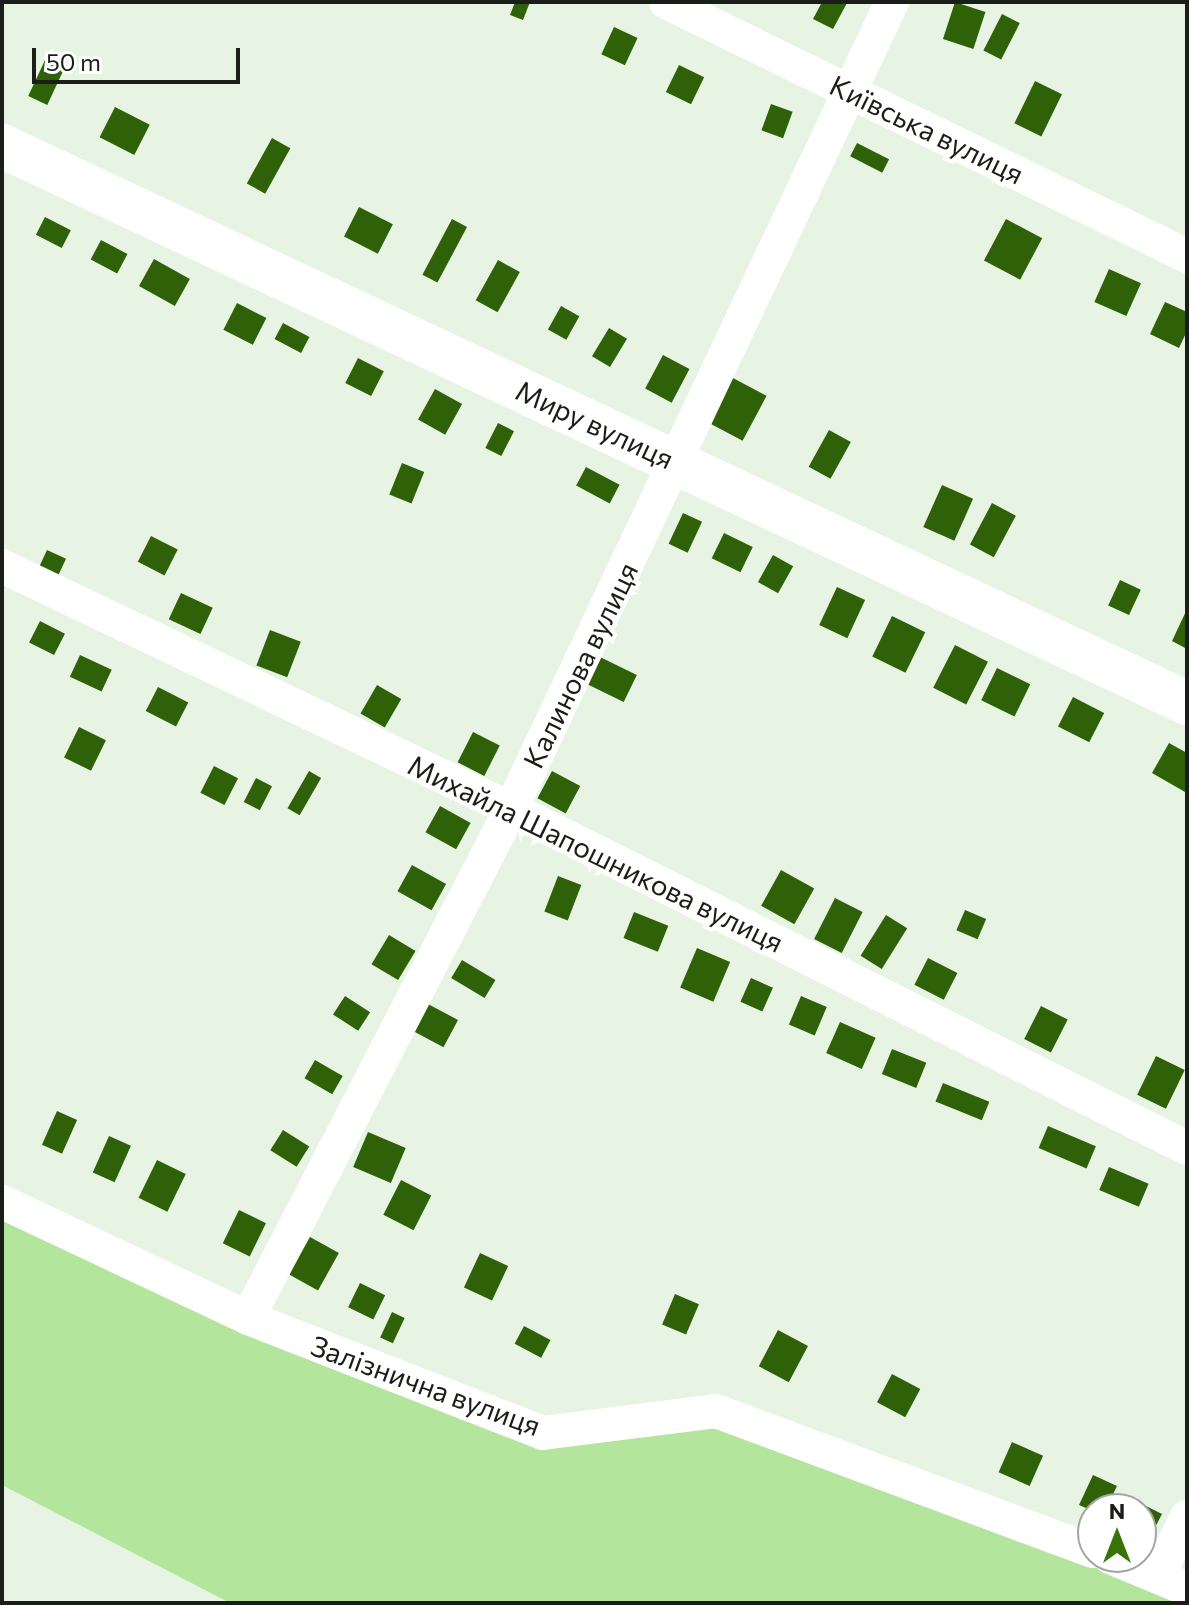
<!DOCTYPE html>
<html>
<head>
<meta charset="utf-8">
<style>
	body { margin:0 }
	#map { position:relative; width:1189px; height:1605px; overflow:hidden; background:#e8f4e3; font-family:Commissioner,sans-serif }
	div>[style] { position:absolute }
	.green>* { inset:0; background:#b4e59d }
	.building>* { inset:0; background:#2f6108; transform-origin:0 0 }
	.street>* { height:34px; margin:-17px; padding:0 17px; transform-origin:17px; border-radius:17px; background:#fff }
	.secondary>* { height:44px; margin:-22px; padding:0 22px; transform-origin:22px; border-radius:22px; background:#fff }
	span { translate:-50% -50%; white-space:nowrap; text-align:center; line-height:1.15; -webkit-text-stroke:8px #fff; paint-order:stroke }
	.street-label { font-size:28px; color:#1a1e18 }
	.frame { position:absolute; inset:0; border:4px solid #1a1e18; pointer-events:none }
	.north { position:absolute; left:1077px; top:1493px; width:80px; height:80px; box-sizing:border-box; background:#fff; border:2px solid #a3a5a3; border-radius:50%; rotate:0deg; font-size:22px; font-weight:700; line-height:32px; text-align:center; color:#1a1e18 }
	.north::after { content:''; display:block; margin:auto; width:28px; height:36px; background:#387307; clip-path:polygon(50% 0,100% 100%,50% 72%,0 100%) }
	.scale { position:absolute; left:32px; top:48px; width:208px; height:36px; box-sizing:border-box; border:4px solid #1a1e18; border-top:0; padding-left:10px; font-size:24px; line-height:28px; white-space:nowrap; color:#1a1e18; -webkit-text-stroke:6px #fff; paint-order:stroke }
</style>
</head>
<body>
<div id="map">
	<div class="green">
		<i style="clip-path:polygon(2px 1196px,543px 1432px,716px 1411px,1187px 1603px,230px 1603px,2px 1485px)"></i>
	</div>
	<div class="building">
		<i style="clip-path:polygon(515px 2px,530px 2px,523px 20px,510px 15px)"></i>
		<i style="clip-path:polygon(822px 2px,847px 3px,833px 29px,813px 19px)"></i>
		<i style="left:955px;top:2px;width:32px;height:39px;rotate:18deg"></i>
		<i style="left:1002px;top:14px;width:20px;height:41px;rotate:27deg"></i>
		<i style="left:614px;top:27px;width:26px;height:30px;rotate:25deg"></i>
		<i style="left:46px;top:58px;width:21px;height:42px;rotate:25deg"></i>
		<i style="left:679px;top:65px;width:28px;height:30px;rotate:26deg"></i>
		<i style="left:1035px;top:81px;width:30px;height:47px;rotate:26deg"></i>
		<i style="left:771px;top:104px;width:23px;height:28px;rotate:20deg"></i>
		<i style="left:115px;top:107px;width:39px;height:34px;rotate:27deg"></i>
		<i style="left:272px;top:138px;width:21px;height:52px;rotate:29deg"></i>
		<i style="left:857px;top:143px;width:36px;height:15px;rotate:27deg"></i>
		<i style="left:359px;top:207px;width:38px;height:33px;rotate:27deg"></i>
		<i style="left:45px;top:217px;width:29px;height:20px;rotate:27deg"></i>
		<i style="left:452px;top:219px;width:17px;height:63px;rotate:28deg"></i>
		<i style="left:1006px;top:219px;width:41px;height:47px;rotate:28deg"></i>
		<i style="left:101px;top:240px;width:30px;height:22px;rotate:28deg"></i>
		<i style="left:154px;top:259px;width:41px;height:31px;rotate:29deg"></i>
		<i style="left:498px;top:260px;width:25px;height:46px;rotate:29deg"></i>
		<i style="left:1109px;top:269px;width:35px;height:36px;rotate:24deg"></i>
		<i style="clip-path:polygon(1165px 302px,1187px 312px,1187px 331px,1179px 348px,1150px 334px)"></i>
		<i style="left:237px;top:303px;width:33px;height:30px;rotate:27deg"></i>
		<i style="left:561px;top:306px;width:21px;height:27px;rotate:29deg"></i>
		<i style="left:283px;top:323px;width:30px;height:18px;rotate:28deg"></i>
		<i style="left:609px;top:328px;width:21px;height:33px;rotate:31deg"></i>
		<i style="left:663px;top:355px;width:30px;height:38px;rotate:28deg"></i>
		<i style="left:358px;top:358px;width:29px;height:28px;rotate:27deg"></i>
		<i style="left:733px;top:378px;width:38px;height:51px;rotate:28deg"></i>
		<i style="left:435px;top:389px;width:31px;height:35px;rotate:29deg"></i>
		<i style="left:498px;top:423px;width:18px;height:28px;rotate:27deg"></i>
		<i style="left:829px;top:430px;width:25px;height:42px;rotate:29deg"></i>
		<i style="left:402px;top:463px;width:24px;height:34px;rotate:22deg"></i>
		<i style="left:586px;top:467px;width:38px;height:21px;rotate:28deg"></i>
		<i style="left:942px;top:485px;width:34px;height:46px;rotate:24deg"></i>
		<i style="left:992px;top:503px;width:27px;height:47px;rotate:28deg"></i>
		<i style="left:683px;top:513px;width:21px;height:34px;rotate:25deg"></i>
		<i style="left:724px;top:533px;width:32px;height:28px;rotate:26deg"></i>
		<i style="left:151px;top:536px;width:30px;height:29px;rotate:27deg"></i>
		<i style="left:47px;top:550px;width:21px;height:19px;rotate:25deg"></i>
		<i style="left:773px;top:555px;width:23px;height:31px;rotate:29deg"></i>
		<i style="left:1120px;top:580px;width:23px;height:28px;rotate:25deg"></i>
		<i style="left:837px;top:587px;width:31px;height:42px;rotate:25deg"></i>
		<i style="left:181px;top:593px;width:35px;height:29px;rotate:25deg"></i>
		<i style="clip-path:polygon(1187px 609px,1187px 649px,1172px 641px)"></i>
		<i style="left:892px;top:616px;width:37px;height:45px;rotate:26deg"></i>
		<i style="left:40px;top:621px;width:28px;height:24px;rotate:27deg"></i>
		<i style="left:270px;top:630px;width:33px;height:38px;rotate:21deg"></i>
		<i style="left:955px;top:645px;width:37px;height:48px;rotate:27deg"></i>
		<i style="left:80px;top:655px;width:35px;height:24px;rotate:25deg"></i>
		<i style="left:600px;top:657px;width:41px;height:30px;rotate:26deg"></i>
		<i style="left:997px;top:668px;width:37px;height:36px;rotate:26deg"></i>
		<i style="left:377px;top:685px;width:28px;height:33px;rotate:30deg"></i>
		<i style="left:158px;top:687px;width:34px;height:27px;rotate:27deg"></i>
		<i style="left:1073px;top:697px;width:35px;height:33px;rotate:27deg"></i>
		<i style="left:79px;top:727px;width:30px;height:34px;rotate:26deg"></i>
		<i style="left:473px;top:732px;width:30px;height:34px;rotate:27deg"></i>
		<i style="clip-path:polygon(1169px 743px,1187px 753px,1185px 792px,1152px 773px)"></i>
		<i style="left:214px;top:766px;width:27px;height:30px;rotate:27deg"></i>
		<i style="left:309px;top:771px;width:14px;height:43px;rotate:30deg"></i>
		<i style="left:552px;top:771px;width:32px;height:31px;rotate:28deg"></i>
		<i style="left:256px;top:778px;width:18px;height:27px;rotate:27deg"></i>
		<i style="left:440px;top:806px;width:35px;height:30px;rotate:29deg"></i>
		<i style="left:412px;top:865px;width:39px;height:30px;rotate:29deg"></i>
		<i style="left:781px;top:870px;width:38px;height:41px;rotate:29deg"></i>
		<i style="left:558px;top:876px;width:25px;height:38px;rotate:21deg"></i>
		<i style="left:835px;top:898px;width:31px;height:46px;rotate:27deg"></i>
		<i style="left:965px;top:910px;width:23px;height:22px;rotate:23deg"></i>
		<i style="left:634px;top:912px;width:37px;height:28px;rotate:22deg"></i>
		<i style="left:886px;top:915px;width:25px;height:48px;rotate:32deg"></i>
		<i style="left:389px;top:935px;width:31px;height:34px;rotate:31deg"></i>
		<i style="left:697px;top:948px;width:36px;height:43px;rotate:23deg"></i>
		<i style="left:928px;top:958px;width:33px;height:30px;rotate:27deg"></i>
		<i style="left:462px;top:960px;width:39px;height:21px;rotate:31deg"></i>
		<i style="left:751px;top:978px;width:24px;height:26px;rotate:24deg"></i>
		<i style="left:345px;top:996px;width:30px;height:22px;rotate:33deg"></i>
		<i style="left:801px;top:996px;width:28px;height:31px;rotate:23deg"></i>
		<i style="left:428px;top:1004px;width:34px;height:31px;rotate:28deg"></i>
		<i style="left:1041px;top:1006px;width:30px;height:37px;rotate:27deg"></i>
		<i style="left:840px;top:1022px;width:39px;height:34px;rotate:24deg"></i>
		<i style="left:892px;top:1049px;width:37px;height:27px;rotate:22deg"></i>
		<i style="left:1156px;top:1056px;width:32px;height:43px;rotate:26deg"></i>
		<i style="left:315px;top:1060px;width:32px;height:21px;rotate:30deg"></i>
		<i style="left:943px;top:1083px;width:50px;height:20px;rotate:22deg"></i>
		<i style="left:57px;top:1111px;width:22px;height:37px;rotate:24deg"></i>
		<i style="left:1048px;top:1126px;width:52px;height:24px;rotate:23deg"></i>
		<i style="left:283px;top:1130px;width:31px;height:24px;rotate:32deg"></i>
		<i style="left:368px;top:1132px;width:41px;height:38px;rotate:23deg"></i>
		<i style="left:109px;top:1136px;width:24px;height:40px;rotate:24deg"></i>
		<i style="left:157px;top:1160px;width:32px;height:42px;rotate:26deg"></i>
		<i style="left:1109px;top:1167px;width:43px;height:25px;rotate:23deg"></i>
		<i style="left:401px;top:1180px;width:34px;height:39px;rotate:27deg"></i>
		<i style="left:239px;top:1210px;width:30px;height:37px;rotate:26deg"></i>
		<i style="left:310px;top:1237px;width:33px;height:43px;rotate:29deg"></i>
		<i style="left:480px;top:1253px;width:31px;height:38px;rotate:25deg"></i>
		<i style="left:360px;top:1283px;width:28px;height:27px;rotate:26deg"></i>
		<i style="left:675px;top:1294px;width:26px;height:33px;rotate:23deg"></i>
		<i style="left:392px;top:1312px;width:14px;height:28px;rotate:25deg"></i>
		<i style="left:524px;top:1326px;width:30px;height:20px;rotate:28deg"></i>
		<i style="left:778px;top:1330px;width:34px;height:41px;rotate:28deg"></i>
		<i style="left:892px;top:1374px;width:32px;height:32px;rotate:28deg"></i>
		<i style="left:1012px;top:1442px;width:34px;height:33px;rotate:24deg"></i>
		<i style="clip-path:polygon(1093px 1475px,1117px 1486px,1106px 1509px,1093px 1511px,1079px 1505px)"></i>
		<i style="clip-path:polygon(1136px 1501px,1162px 1514px,1149px 1539px,1141px 1535px,1141px 1509px,1132px 1509px)"></i>
	</div>
	<div class="street">
		<i style="left:666px;top:2px;width:580px;rotate:25.99deg"></i>
		<i style="left:2px;top:566px;width:564px;rotate:25.52deg"></i>
		<i style="left:511px;top:809px;width:756px;rotate:26.63deg"></i>
		<i style="left:2px;top:1202px;width:272px;rotate:25.2deg"></i>
		<i style="left:248px;top:1318px;width:317px;rotate:21.3deg"></i>
		<i style="left:543px;top:1433px;width:174px;rotate:-7.2deg"></i>
		<i style="left:716px;top:1411px;width:402px;rotate:20.4deg"></i>
		<i style="left:248px;top:1318px;width:573px;rotate:-62.67deg"></i>
		<i style="left:511px;top:809px;width:892px;rotate:-64.73deg"></i>
		<i style="left:1110px;top:1557px;width:83px;rotate:22.6deg"></i>
		<i style="left:1158px;top:1575px;width:65px;rotate:-63.4deg"></i>
	</div>
	<div class="secondary">
		<i style="left:2px;top:146px;width:1309px;rotate:25.18deg"></i>
	</div>
	<div class="street-label">
		<span style="left:927px;top:129px;rotate:26deg">Київська вулиця</span>
		<span style="left:595px;top:424px;rotate:25deg">Миру вулиця</span>
		<span style="left:580px;top:665px;rotate:-64deg">Калинова вулиця</span>
		<span style="left:596px;top:853px;rotate:26deg">Михайла Шапошникова вулиця</span>
		<span style="left:426px;top:1385px;rotate:20deg">Залізнична вулиця</span>
	</div>
	<div class="frame"></div>
	<div class="north">N</div>
	<div class="scale">50 m</div>
</div>
</body>
</html>
